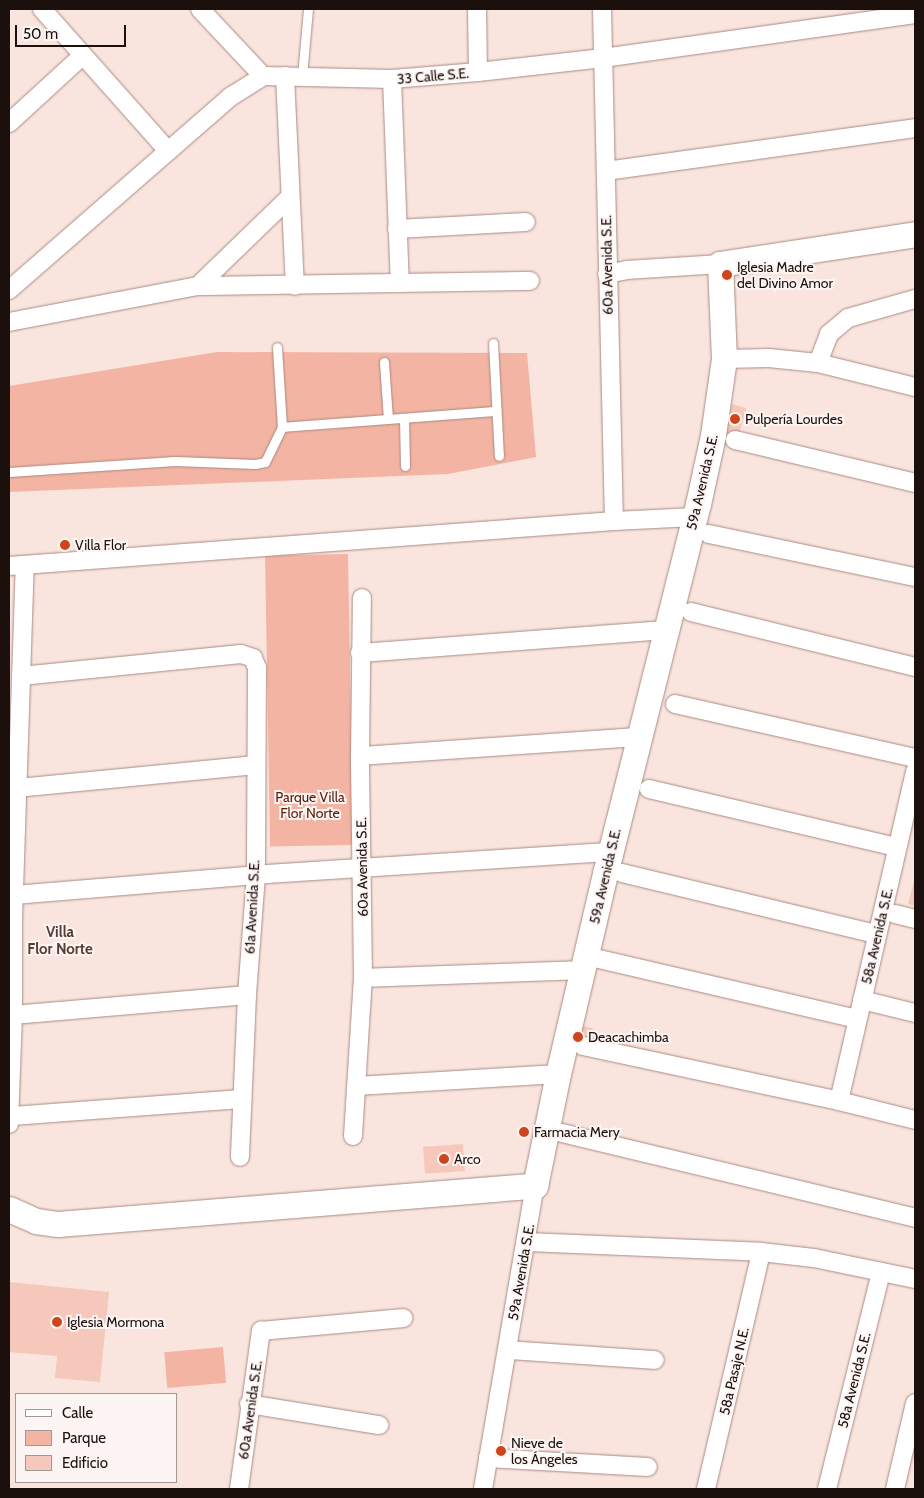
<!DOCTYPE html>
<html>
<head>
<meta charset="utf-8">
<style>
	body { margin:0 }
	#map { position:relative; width:924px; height:1498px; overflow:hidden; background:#fae4de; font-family:Cabin,sans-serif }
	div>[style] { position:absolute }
	.green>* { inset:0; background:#f4b4a3; transform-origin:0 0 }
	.building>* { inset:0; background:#f5c8bb; transform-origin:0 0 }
	.roads { filter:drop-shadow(0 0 1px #aa8a81) drop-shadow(0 0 1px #aa8a81) }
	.lane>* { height:9px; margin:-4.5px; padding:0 4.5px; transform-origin:4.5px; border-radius:4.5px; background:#fff }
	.street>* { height:18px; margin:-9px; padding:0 9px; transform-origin:9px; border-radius:9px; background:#fff }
	.secondary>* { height:25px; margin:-12.5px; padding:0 12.5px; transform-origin:12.5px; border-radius:12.5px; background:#fff }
	.dots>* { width:14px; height:14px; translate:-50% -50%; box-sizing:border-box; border:2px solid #fcf5f3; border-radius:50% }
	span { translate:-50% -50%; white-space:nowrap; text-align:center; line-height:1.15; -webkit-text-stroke:4px #fcf5f3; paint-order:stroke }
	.street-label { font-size:14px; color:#1c100d }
	.poi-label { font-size:14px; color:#1c100d }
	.left { translate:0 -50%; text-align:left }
	.park-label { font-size:14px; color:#5b1b0a }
	.neighbourhood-label { font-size:15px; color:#593d35; font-weight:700 }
	.frame { position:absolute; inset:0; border:10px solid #1c100d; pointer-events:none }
	.legend { position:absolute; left:15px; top:1393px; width:162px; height:90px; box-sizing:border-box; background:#fcf5f3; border:1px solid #a29997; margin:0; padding:6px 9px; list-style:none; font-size:15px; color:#1c100d }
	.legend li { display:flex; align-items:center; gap:10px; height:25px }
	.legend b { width:25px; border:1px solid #a29997 }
	.scale { position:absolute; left:15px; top:25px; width:111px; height:22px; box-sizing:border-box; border:2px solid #1c100d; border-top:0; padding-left:6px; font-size:15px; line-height:18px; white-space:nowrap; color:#1c100d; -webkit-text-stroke:4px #fcf5f3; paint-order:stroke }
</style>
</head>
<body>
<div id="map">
	<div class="green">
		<i style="clip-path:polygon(217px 352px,527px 353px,536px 457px,448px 474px,9px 492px,9px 386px)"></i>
		<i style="left:348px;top:554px;width:291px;height:83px;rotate:89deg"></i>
		<i style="left:223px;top:1347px;width:36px;height:59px;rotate:85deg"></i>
	</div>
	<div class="building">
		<i style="left:732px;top:404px;width:15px;height:28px;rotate:16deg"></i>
		<i style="clip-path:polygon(915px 877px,915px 906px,908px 904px)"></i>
		<i style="left:577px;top:1024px;width:18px;height:16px;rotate:16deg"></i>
		<i style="left:463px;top:1144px;width:27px;height:40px;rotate:86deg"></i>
		<i style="clip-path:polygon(9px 1282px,109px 1292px,100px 1382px,55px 1378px,57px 1356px,9px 1352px)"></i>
	</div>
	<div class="roads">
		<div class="lane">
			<i style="left:302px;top:76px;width:67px;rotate:-84.9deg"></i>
			<i style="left:493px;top:343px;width:113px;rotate:87deg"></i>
			<i style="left:384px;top:362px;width:57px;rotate:86deg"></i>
			<i style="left:404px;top:418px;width:48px;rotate:88.8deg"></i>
			<i style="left:282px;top:427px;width:215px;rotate:-4.3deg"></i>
			<i style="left:9px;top:472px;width:166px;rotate:-3.8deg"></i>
			<i style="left:175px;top:461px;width:80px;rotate:2.1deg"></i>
			<i style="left:255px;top:464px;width:10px;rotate:-11deg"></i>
			<i style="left:265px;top:462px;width:39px;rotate:-64deg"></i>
			<i style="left:282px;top:427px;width:80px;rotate:-93.6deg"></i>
		</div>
		<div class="street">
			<i style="left:42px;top:9px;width:190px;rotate:48.4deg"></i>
			<i style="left:200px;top:9px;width:92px;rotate:46.8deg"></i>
			<i style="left:477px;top:9px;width:63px;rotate:89.1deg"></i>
			<i style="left:602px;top:9px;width:512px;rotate:88.66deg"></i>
			<i style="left:263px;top:76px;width:129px;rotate:1.3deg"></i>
			<i style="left:392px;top:79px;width:86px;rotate:-4.7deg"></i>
			<i style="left:478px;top:72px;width:126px;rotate:-6.4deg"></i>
			<i style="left:603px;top:58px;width:315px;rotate:-8deg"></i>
			<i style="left:285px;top:76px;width:210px;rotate:87.3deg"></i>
			<i style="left:392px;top:79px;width:204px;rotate:87.8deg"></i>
			<i style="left:9px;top:123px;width:99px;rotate:-42.5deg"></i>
			<i style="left:606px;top:171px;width:312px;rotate:-7.9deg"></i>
			<i style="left:397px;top:229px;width:129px;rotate:-3.1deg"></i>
			<i style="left:607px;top:274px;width:20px;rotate:-11deg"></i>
			<i style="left:627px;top:270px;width:93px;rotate:-3.7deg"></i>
			<i style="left:198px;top:286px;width:128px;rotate:-44.1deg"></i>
			<i style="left:9px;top:290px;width:293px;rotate:-41.1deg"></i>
			<i style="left:230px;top:97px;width:39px;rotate:-32deg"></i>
			<i style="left:9px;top:322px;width:192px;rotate:-10.8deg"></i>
			<i style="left:198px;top:286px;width:332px;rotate:-0.9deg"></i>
			<i style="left:724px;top:359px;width:45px;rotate:-1.3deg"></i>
			<i style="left:769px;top:358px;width:49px;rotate:5.8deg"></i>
			<i style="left:818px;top:363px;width:100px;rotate:13.9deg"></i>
			<i style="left:818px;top:363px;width:31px;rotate:-69deg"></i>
			<i style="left:829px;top:334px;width:25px;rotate:-40deg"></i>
			<i style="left:848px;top:318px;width:70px;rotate:-15.8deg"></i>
			<i style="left:735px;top:440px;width:185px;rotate:13.4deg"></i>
			<i style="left:709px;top:534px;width:210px;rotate:11.8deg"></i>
			<i style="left:9px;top:566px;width:607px;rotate:-4.25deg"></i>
			<i style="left:614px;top:521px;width:81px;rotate:-2.8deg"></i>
			<i style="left:691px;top:612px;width:231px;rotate:13.8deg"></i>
			<i style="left:360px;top:653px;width:307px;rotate:-4.3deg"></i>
			<i style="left:21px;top:676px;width:221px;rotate:-5.7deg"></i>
			<i style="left:241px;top:654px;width:13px;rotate:18deg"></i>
			<i style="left:253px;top:658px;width:11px;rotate:68deg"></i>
			<i style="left:257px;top:668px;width:207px;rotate:90.3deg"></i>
			<i style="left:256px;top:875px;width:120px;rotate:94.3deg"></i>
			<i style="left:247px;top:995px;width:162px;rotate:92.5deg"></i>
			<i style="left:675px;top:704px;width:246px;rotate:12.7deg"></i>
			<i style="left:360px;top:756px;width:280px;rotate:-3.9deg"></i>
			<i style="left:17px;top:788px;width:239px;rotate:-5.5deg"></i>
			<i style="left:649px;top:789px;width:255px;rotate:13.2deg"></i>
			<i style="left:622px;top:873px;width:262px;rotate:13.5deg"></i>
			<i style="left:14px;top:895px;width:255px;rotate:-4.7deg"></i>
			<i style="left:268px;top:874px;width:343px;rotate:-3.7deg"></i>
			<i style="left:895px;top:914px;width:21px;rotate:14deg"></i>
			<i style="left:599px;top:959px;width:265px;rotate:13.1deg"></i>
			<i style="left:363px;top:978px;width:219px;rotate:-2.1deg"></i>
			<i style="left:862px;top:1000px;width:55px;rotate:13.8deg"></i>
			<i style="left:13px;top:1015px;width:235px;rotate:-4.9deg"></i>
			<i style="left:583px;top:1046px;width:262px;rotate:12.1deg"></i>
			<i style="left:839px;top:1101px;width:78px;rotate:14deg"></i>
			<i style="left:357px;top:1086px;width:201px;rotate:-3.4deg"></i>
			<i style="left:839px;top:1101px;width:339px;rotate:-77deg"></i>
			<i style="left:11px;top:1116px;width:232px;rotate:-4.2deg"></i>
			<i style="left:9px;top:1124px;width:109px;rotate:-87.9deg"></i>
			<i style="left:13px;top:1015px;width:95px;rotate:-90deg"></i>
			<i style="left:13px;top:920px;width:355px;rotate:-88.1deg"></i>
			<i style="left:562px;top:1133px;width:363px;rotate:13.5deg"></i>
			<i style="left:353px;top:1136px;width:158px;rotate:-86.4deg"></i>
			<i style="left:363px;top:978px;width:222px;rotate:-90.8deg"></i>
			<i style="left:360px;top:756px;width:158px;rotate:-89.3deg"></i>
			<i style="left:527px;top:1242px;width:234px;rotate:2.4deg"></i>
			<i style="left:761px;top:1252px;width:53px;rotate:6.5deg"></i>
			<i style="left:814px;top:1258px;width:103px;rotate:11.7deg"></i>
			<i style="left:508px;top:1350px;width:147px;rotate:3.9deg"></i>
			<i style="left:249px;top:1404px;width:132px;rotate:9.2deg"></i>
			<i style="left:488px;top:1458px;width:160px;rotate:3.2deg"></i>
			<i style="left:239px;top:1489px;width:160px;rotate:-82.1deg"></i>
			<i style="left:261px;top:1331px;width:143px;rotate:-5.2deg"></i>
			<i style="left:483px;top:1489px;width:307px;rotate:-80.3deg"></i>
			<i style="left:706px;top:1489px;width:243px;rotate:-76.9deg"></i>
			<i style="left:827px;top:1489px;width:224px;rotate:-76deg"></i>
			<i style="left:895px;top:1489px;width:88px;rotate:-76.9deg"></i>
		</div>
		<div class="secondary">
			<i style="left:9px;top:1209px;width:30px;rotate:24deg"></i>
			<i style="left:36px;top:1221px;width:22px;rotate:8deg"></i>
			<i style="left:58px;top:1224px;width:479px;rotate:-4.6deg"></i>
			<i style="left:535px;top:1186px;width:114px;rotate:-78.4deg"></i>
			<i style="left:558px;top:1074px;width:210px;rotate:-76.8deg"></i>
			<i style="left:606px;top:870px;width:377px;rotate:-75.9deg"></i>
			<i style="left:698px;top:504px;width:71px;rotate:-77.7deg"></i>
			<i style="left:713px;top:435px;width:77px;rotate:-81.8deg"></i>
			<i style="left:724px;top:359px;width:95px;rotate:-92.4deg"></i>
			<i style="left:720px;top:264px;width:197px;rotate:-8.7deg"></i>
		</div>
	</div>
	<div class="dots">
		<i style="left:727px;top:275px;background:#cd441d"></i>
		<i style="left:735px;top:419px;background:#cd441d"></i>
		<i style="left:65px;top:545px;background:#cd441d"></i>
		<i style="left:578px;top:1037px;background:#cd441d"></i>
		<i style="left:524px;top:1132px;background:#cd441d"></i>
		<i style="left:444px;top:1159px;background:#cd441d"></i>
		<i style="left:57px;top:1322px;background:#cd441d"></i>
		<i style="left:501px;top:1451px;background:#cd441d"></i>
	</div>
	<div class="street-label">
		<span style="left:433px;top:76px;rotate:-5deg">33 Calle S.E.</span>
		<span style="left:607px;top:265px;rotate:-91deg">60a Avenida S.E.</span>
		<span style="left:702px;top:482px;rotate:-77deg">59a Avenida S.E.</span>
		<span style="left:362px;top:867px;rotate:-91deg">60a Avenida S.E.</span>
		<span style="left:605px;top:876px;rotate:-77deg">59a Avenida S.E.</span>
		<span style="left:252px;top:907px;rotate:-87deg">61a Avenida S.E.</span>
		<span style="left:877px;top:936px;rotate:-77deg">58a Avenida S.E.</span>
		<span style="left:521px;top:1272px;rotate:-80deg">59a Avenida S.E.</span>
		<span style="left:734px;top:1371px;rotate:-77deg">58a Pasaje N.E.</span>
		<span style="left:854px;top:1380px;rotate:-76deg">58a Avenida S.E.</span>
		<span style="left:250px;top:1410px;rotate:-82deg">60a Avenida S.E.</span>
	</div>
	<div class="poi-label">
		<span class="left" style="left:737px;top:275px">Iglesia Madre<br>del Divino Amor</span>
		<span class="left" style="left:745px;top:419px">Pulpería Lourdes</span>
		<span class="left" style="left:75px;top:545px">Villa Flor</span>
		<span class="left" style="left:588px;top:1037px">Deacachimba</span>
		<span class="left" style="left:534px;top:1132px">Farmacia Mery</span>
		<span class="left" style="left:454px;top:1159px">Arco</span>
		<span class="left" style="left:67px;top:1322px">Iglesia Mormona</span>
		<span class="left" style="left:511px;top:1451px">Nieve de<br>los Ángeles</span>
	</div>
	<div class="park-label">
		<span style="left:310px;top:805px">Parque Villa<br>Flor Norte</span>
	</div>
	<div class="neighbourhood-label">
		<span style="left:60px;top:941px">Villa<br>Flor Norte</span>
	</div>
	<div class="frame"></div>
	<ul class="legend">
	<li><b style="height:6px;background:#fff"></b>Calle</li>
	<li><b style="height:14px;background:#f4b4a3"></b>Parque</li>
	<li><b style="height:14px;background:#f5c8bb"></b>Edificio</li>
	</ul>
	<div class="scale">50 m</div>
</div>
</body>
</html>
